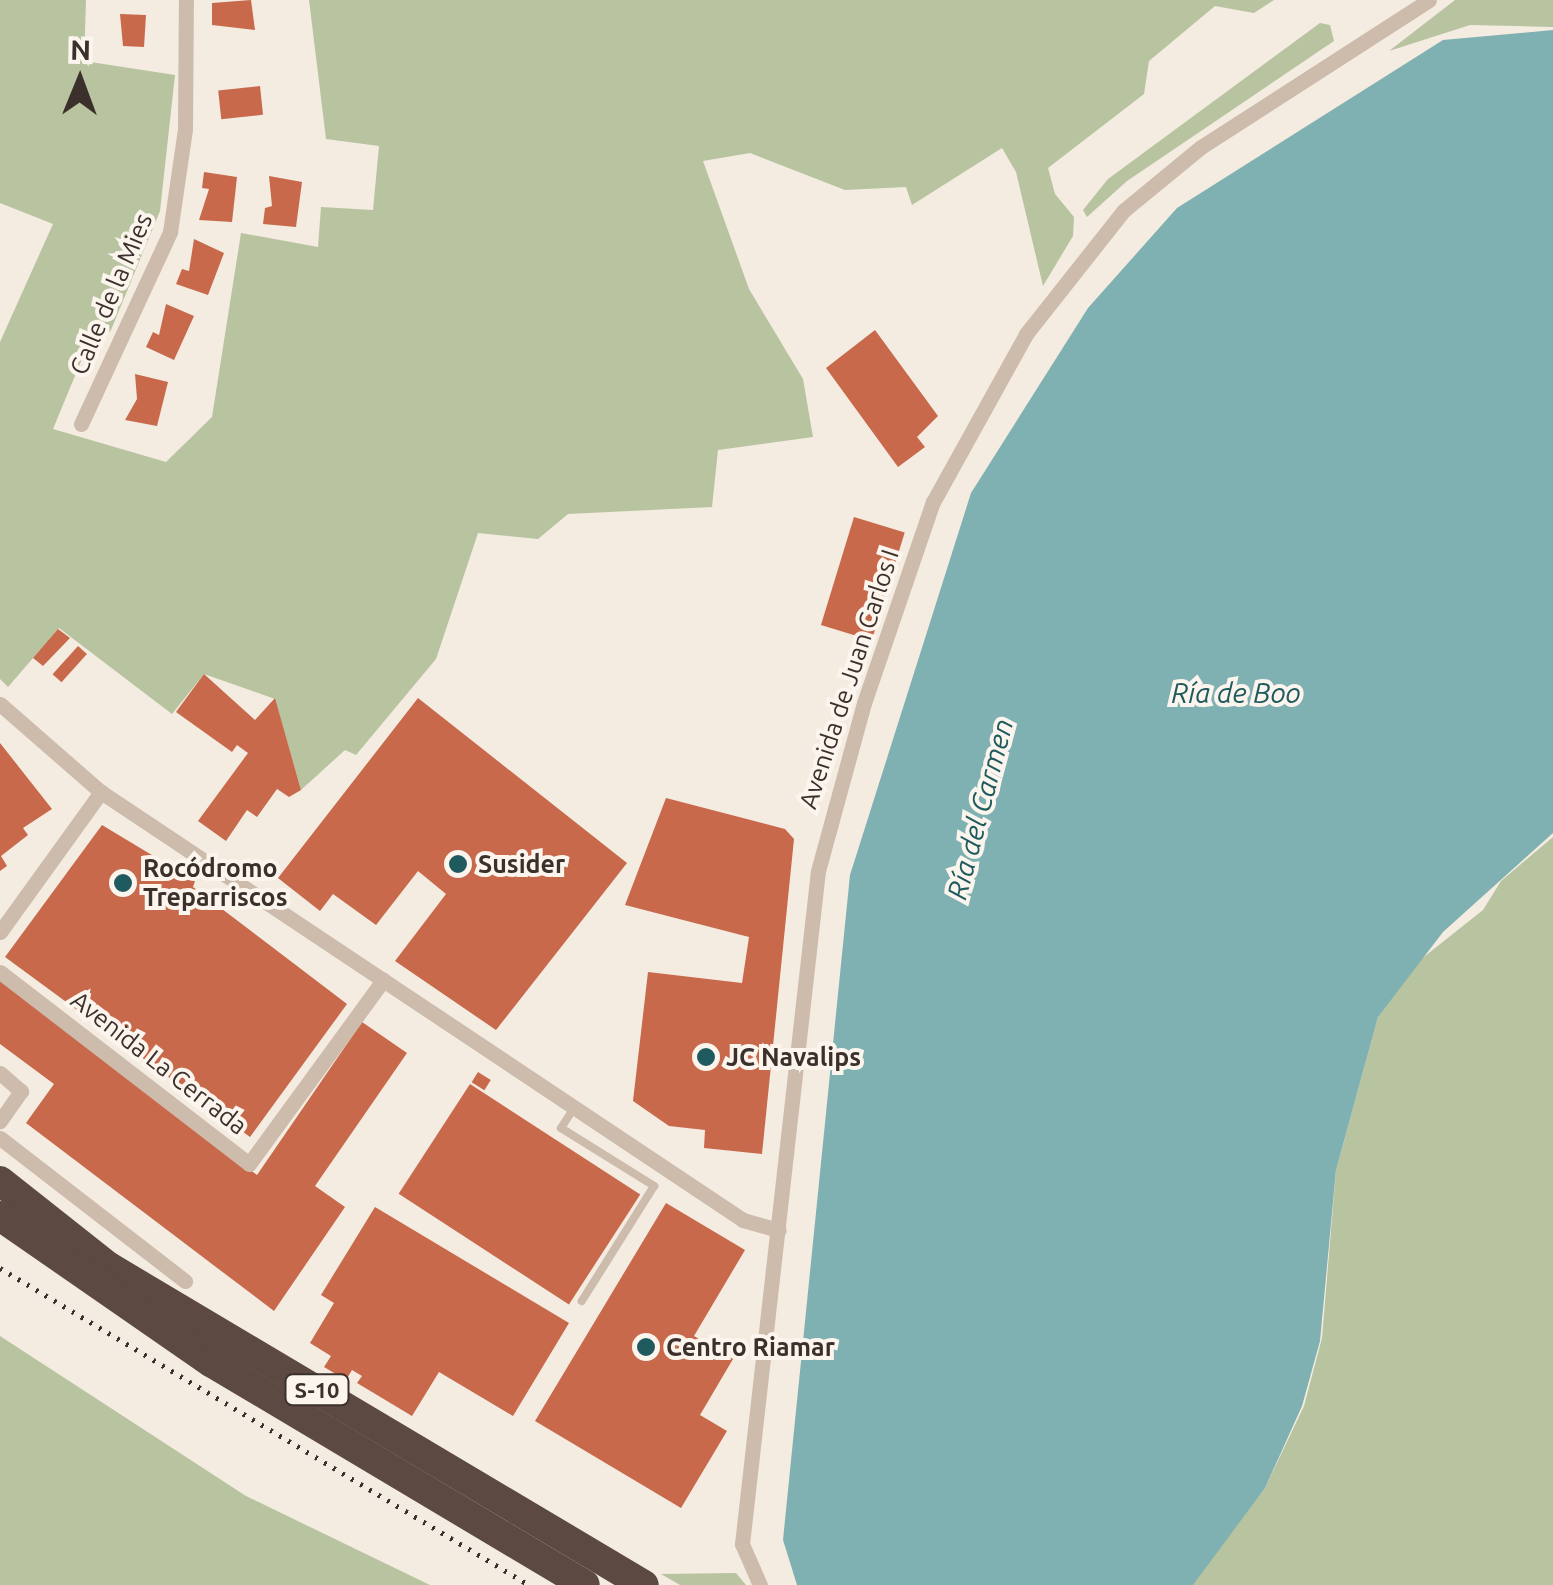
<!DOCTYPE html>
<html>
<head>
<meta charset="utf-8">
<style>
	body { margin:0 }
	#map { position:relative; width:1553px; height:1585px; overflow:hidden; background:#f4ebe1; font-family:Ubuntu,sans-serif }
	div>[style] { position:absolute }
	.green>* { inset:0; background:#b8c4a0 }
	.water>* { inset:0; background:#7fb0b2 }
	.building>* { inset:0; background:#c8694b; transform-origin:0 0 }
	.service>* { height:8px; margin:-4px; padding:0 4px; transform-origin:4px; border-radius:4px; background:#cdbbac }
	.minor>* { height:15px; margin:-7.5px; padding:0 7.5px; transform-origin:7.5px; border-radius:7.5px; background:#cdbbac }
	.motorway>* { height:30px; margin:-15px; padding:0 15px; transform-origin:15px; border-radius:15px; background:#5c4a42 }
	.rail>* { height:5px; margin-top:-2.5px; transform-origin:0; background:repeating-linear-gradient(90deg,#3b302b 0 2.5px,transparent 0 10.5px) }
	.dots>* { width:28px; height:28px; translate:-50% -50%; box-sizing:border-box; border:5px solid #fbf5ee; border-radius:50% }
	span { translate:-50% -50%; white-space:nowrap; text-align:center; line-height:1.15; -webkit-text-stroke:8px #fbf5ee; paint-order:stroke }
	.shield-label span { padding:2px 8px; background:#fbf5ee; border:2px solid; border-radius:8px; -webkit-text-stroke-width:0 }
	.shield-label { font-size:22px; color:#3b302b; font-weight:700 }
	.street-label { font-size:25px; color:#3b302b }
	.poi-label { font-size:25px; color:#3b302b; font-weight:700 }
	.left { translate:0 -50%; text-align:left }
	.water-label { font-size:28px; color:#1f5a5e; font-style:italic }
	.north { position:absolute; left:30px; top:30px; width:100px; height:100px; -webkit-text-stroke:8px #fbf5ee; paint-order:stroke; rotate:1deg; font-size:28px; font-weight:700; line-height:40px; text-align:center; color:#3b302b }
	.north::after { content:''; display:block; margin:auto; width:35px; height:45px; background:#3b302b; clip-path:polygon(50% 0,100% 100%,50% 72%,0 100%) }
</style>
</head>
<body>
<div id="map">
	<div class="green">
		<i style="clip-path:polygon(0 0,86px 0,84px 61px,175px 75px,160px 211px,111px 330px,84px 354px,53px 429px,166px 462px,212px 417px,241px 233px,318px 247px,321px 207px,373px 210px,379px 146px,326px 139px,309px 0,1274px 0,1254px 13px,1215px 6px,1149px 61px,1144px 94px,1048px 168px,1055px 194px,1074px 217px,1073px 236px,1043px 286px,1016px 172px,1002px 148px,912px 205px,906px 187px,845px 190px,750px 153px,703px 161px,749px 289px,803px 379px,813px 437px,718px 450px,712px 507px,568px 514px,538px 539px,478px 533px,436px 659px,356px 755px,345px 750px,301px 790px,275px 699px,204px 674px,172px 714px,59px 628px,8px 687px,0 679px,0 342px,53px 224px,0 203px)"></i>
		<i style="clip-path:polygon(1455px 0,1553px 0,1553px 27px,1470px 25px,1389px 51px)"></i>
		<i style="clip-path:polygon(1320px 23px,1330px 25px,1334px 41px,1127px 181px,1087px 217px,1083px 210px,1108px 179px)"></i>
		<i style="clip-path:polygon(1553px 837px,1553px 1585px,1191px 1585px,1265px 1488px,1304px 1406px,1322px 1338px,1336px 1170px,1378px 1017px,1415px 964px,1483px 910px,1501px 881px)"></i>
		<i style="clip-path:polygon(0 1336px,246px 1496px,430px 1585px,0 1585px)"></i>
		<i style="clip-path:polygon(736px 1573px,746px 1585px,680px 1585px,661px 1574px)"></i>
	</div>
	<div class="water">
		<i style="clip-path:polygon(1553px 30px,1553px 833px,1443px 932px,1378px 1017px,1336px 1170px,1320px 1341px,1302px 1406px,1265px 1488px,1193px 1585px,797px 1585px,783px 1540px,850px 875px,971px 493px,1088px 308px,1177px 208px,1443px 40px)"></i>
	</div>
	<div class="building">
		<i style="clip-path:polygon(251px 0,255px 30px,212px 25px,212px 3px)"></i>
		<i style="clip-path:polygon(120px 14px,146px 15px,144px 47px,123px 46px)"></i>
		<i style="left:260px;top:86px;width:29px;height:42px;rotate:84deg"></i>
		<i style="clip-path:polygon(204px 172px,237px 177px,232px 222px,199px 220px,209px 189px,202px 188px)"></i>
		<i style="clip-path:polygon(269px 176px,302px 182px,296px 227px,263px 224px,265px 208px,272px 206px)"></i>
		<i style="clip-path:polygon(194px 239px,224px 253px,208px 295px,176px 284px,182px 269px,189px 271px)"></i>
		<i style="clip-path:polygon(166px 304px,194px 316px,174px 360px,146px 347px,153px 332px,159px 335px)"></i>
		<i style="clip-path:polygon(875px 330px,938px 416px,917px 437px,925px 447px,898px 467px,826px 368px)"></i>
		<i style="clip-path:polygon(135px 374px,168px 382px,157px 426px,125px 420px,137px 399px)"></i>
		<i style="left:854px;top:517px;width:53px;height:113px;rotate:17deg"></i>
		<i style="clip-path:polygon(58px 629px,70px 638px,43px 666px,33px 658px)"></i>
		<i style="left:78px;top:646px;width:12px;height:38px;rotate:42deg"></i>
		<i style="clip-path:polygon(204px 674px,255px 720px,275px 698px,301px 790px,289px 797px,277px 789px,257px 817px,247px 810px,226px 841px,198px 821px,248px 753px,237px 745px,232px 752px,176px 712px)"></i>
		<i style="clip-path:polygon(418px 698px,627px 863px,496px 1030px,395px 961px,446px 894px,418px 871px,376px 925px,333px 894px,320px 911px,278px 878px)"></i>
		<i style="clip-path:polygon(0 743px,52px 809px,23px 828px,28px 835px,1px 856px,7px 866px,0 871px)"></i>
		<i style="clip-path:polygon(666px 798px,785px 829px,794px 839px,762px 1154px,704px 1148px,705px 1130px,669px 1126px,633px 1101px,648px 972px,742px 983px,749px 937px,625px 905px)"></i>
		<i style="clip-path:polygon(102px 825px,195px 881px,193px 887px,347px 1004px,250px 1137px,5px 957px)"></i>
		<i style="clip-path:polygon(0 981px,257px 1175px,362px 1022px,407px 1053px,315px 1186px,345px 1207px,274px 1311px,26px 1123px,54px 1084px,0 1044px)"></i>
		<i style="left:478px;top:1072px;width:15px;height:12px;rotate:32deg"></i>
		<i style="left:470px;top:1084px;width:203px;height:131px;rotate:33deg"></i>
		<i style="clip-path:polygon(666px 1203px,745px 1250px,694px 1336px,733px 1359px,700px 1415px,727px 1431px,681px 1508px,535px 1421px)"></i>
		<i style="clip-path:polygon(375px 1207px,569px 1323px,513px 1416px,439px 1372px,412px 1416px,357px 1383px,362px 1376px,352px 1370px,346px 1380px,324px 1367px,331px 1356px,310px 1343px,334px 1303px,321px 1295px)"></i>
	</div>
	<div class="service">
		<i style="left:574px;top:1108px;width:24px;rotate:123deg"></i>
		<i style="left:561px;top:1128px;width:110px;rotate:31.9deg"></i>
		<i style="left:654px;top:1186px;width:136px;rotate:122.1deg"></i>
	</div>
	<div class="minor">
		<i style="left:81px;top:424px;width:212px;rotate:-65.1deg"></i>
		<i style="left:170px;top:232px;width:104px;rotate:-81.7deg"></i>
		<i style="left:185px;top:129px;width:129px;rotate:-89.6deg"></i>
		<i style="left:0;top:704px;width:134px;rotate:41.1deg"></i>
		<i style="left:101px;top:792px;width:772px;rotate:33.69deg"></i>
		<i style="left:743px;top:1220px;width:37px;rotate:16deg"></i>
		<i style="left:0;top:932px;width:173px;rotate:-54.2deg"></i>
		<i style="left:0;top:972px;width:314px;rotate:37.6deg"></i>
		<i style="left:249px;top:1164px;width:228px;rotate:-53.9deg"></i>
		<i style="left:0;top:1073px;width:28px;rotate:41deg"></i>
		<i style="left:21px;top:1091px;width:37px;rotate:125deg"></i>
		<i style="left:0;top:1138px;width:234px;rotate:37.7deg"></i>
		<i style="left:760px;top:1585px;width:45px;rotate:-113.7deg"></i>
		<i style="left:742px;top:1544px;width:677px;rotate:-83.56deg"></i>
		<i style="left:818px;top:871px;width:174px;rotate:-74.7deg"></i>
		<i style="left:864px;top:703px;width:213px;rotate:-71.1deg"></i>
		<i style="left:933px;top:502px;width:192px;rotate:-61deg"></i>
		<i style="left:1026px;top:334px;width:157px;rotate:-51.7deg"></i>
		<i style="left:1123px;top:211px;width:101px;rotate:-39.4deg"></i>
		<i style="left:1201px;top:147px;width:271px;rotate:-32.8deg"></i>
	</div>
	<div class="motorway">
		<i style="left:0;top:1181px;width:139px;rotate:38.3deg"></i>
		<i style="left:109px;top:1267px;width:622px;rotate:30.73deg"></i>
		<i style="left:0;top:1216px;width:257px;rotate:34.7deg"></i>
		<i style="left:211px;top:1362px;width:435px;rotate:30.8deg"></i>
	</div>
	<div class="rail">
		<i style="left:0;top:1268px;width:617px;rotate:30.93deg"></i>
	</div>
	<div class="dots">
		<i style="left:458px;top:864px;background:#1f5a5e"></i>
		<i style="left:123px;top:883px;background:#1f5a5e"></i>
		<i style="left:706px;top:1057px;background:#1f5a5e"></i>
		<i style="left:646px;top:1347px;background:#1f5a5e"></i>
	</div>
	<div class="shield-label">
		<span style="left:317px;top:1390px">S-10</span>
	</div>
	<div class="street-label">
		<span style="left:111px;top:294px;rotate:-67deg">Calle de la Mies</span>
		<span style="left:849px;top:679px;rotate:-72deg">Avenida de Juan Carlos I</span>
		<span style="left:159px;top:1063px;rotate:38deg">Avenida La Cerrada</span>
	</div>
	<div class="poi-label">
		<span class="left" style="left:478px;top:864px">Susider</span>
		<span class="left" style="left:143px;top:883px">Rocódromo<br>Treparriscos</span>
		<span class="left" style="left:726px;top:1057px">JC Navalips</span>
		<span class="left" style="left:666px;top:1347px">Centro Riamar</span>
	</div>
	<div class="water-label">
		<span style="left:1236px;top:693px">Ría de Boo</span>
		<span style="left:980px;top:809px;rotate:-75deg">Ría del Carmen</span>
	</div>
	<div class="north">N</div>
</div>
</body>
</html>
